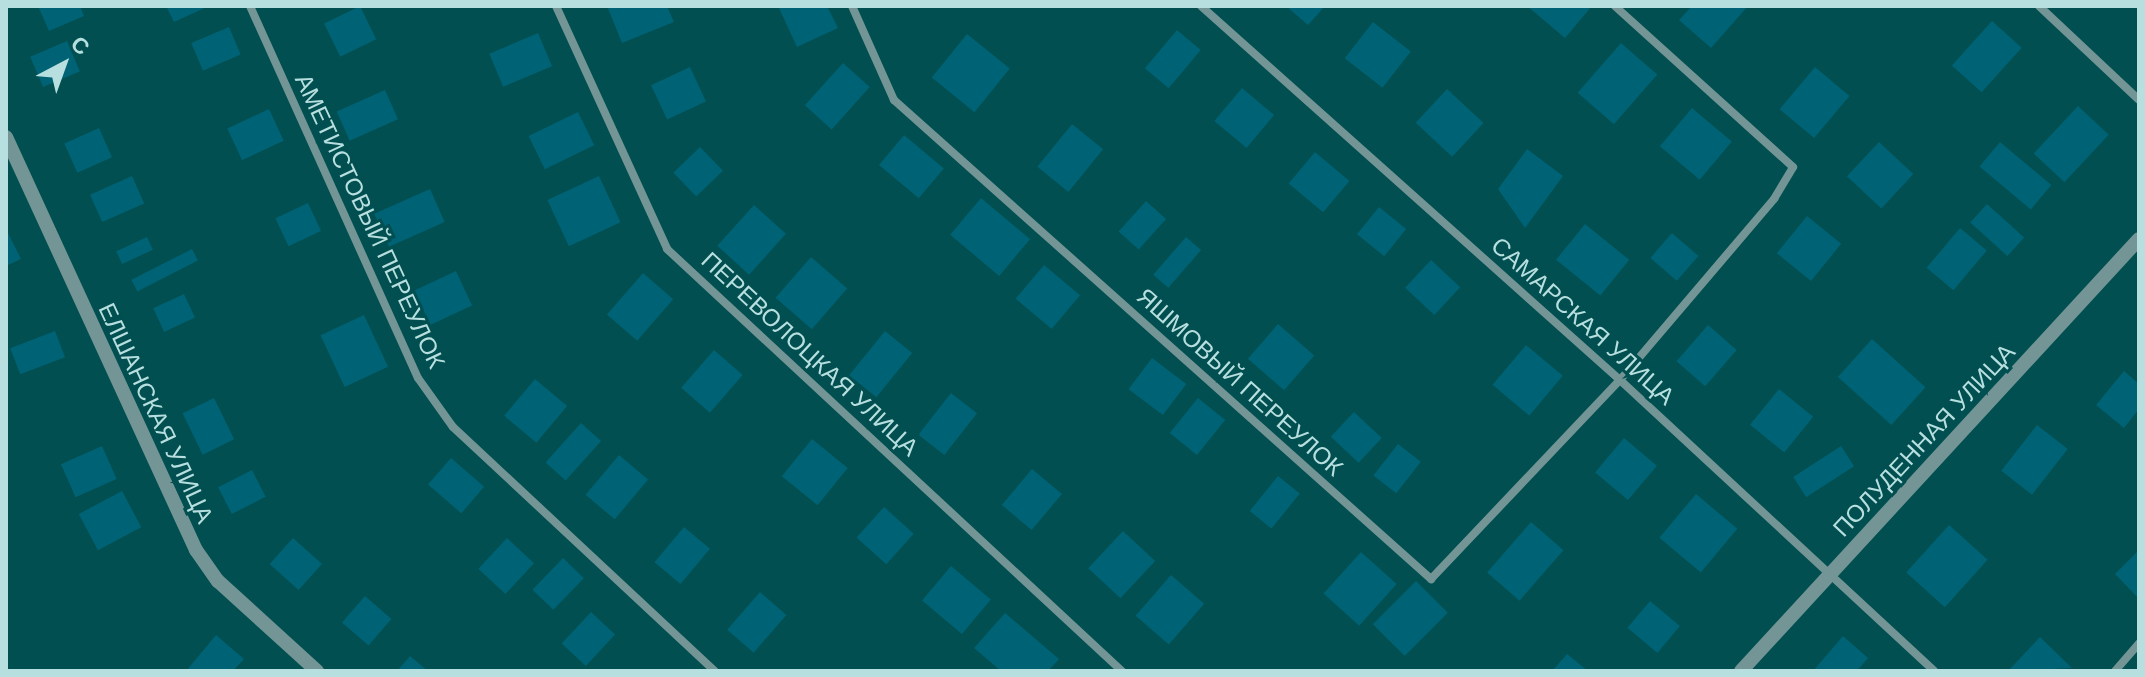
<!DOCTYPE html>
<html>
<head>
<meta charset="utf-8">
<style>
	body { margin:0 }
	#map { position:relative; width:2145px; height:677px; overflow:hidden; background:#014f50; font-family:"DM Sans",sans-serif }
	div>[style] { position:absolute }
	.building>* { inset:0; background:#006275; transform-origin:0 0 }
	.minor>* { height:8px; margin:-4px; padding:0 4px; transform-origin:4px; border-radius:4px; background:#749595 }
	.tertiary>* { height:14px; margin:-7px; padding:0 7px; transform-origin:7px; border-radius:7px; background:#749595 }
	span { translate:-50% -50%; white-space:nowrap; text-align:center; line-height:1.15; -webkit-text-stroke:6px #014f50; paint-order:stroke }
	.street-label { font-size:24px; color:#b8dfdf }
	.frame { position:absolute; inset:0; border:8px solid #b8dfdf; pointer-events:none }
	.north { position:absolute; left:24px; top:24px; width:80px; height:80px; -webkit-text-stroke:6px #014f50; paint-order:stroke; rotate:41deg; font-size:22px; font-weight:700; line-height:32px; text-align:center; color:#b8dfdf }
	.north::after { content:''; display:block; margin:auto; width:28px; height:36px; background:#b8dfdf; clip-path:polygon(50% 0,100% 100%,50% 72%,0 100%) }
</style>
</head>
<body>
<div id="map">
	<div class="building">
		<i style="clip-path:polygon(38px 6px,80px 6px,84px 16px,49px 31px)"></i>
		<i style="clip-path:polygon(166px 6px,209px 6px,174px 22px)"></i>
		<i style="left:360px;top:6px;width:37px;height:40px;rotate:64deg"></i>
		<i style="clip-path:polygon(607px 6px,667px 6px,674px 22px,622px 43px)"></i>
		<i style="clip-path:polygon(778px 6px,827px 6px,838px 28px,797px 47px)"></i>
		<i style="clip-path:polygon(1286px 6px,1325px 6px,1308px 25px)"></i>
		<i style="clip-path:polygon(1527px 6px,1592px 6px,1565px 38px)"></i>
		<i style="clip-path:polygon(1692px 6px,1748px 6px,1711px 48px,1679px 20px)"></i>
		<i style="left:1992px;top:21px;width:40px;height:60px;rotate:42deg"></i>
		<i style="left:1373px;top:22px;width:48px;height:46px;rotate:38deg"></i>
		<i style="left:229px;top:27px;width:30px;height:41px;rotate:67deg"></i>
		<i style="left:1177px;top:30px;width:31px;height:50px;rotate:40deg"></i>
		<i style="left:538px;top:33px;width:36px;height:53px;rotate:67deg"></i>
		<i style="left:967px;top:34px;width:55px;height:56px;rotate:39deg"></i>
		<i style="left:67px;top:41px;width:33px;height:40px;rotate:67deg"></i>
		<i style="left:1621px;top:43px;width:48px;height:66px;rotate:41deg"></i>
		<i style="left:843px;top:63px;width:36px;height:57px;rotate:42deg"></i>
		<i style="left:690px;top:67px;width:38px;height:43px;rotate:65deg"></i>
		<i style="left:1815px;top:67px;width:45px;height:55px;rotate:40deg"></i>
		<i style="left:1242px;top:88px;width:42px;height:43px;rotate:40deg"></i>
		<i style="left:1447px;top:89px;width:50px;height:46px;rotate:43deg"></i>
		<i style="left:385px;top:90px;width:32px;height:53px;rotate:66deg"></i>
		<i style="left:2078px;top:106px;width:42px;height:65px;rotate:43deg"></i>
		<i style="left:1692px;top:108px;width:52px;height:50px;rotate:40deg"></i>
		<i style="left:269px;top:109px;width:35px;height:46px;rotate:65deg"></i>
		<i style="left:578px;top:112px;width:37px;height:55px;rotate:64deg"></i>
		<i style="left:1072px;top:124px;width:40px;height:55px;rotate:39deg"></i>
		<i style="left:99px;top:128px;width:32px;height:38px;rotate:66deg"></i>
		<i style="left:904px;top:135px;width:52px;height:39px;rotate:40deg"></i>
		<i style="left:1879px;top:142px;width:47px;height:47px;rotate:43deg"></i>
		<i style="left:2000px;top:142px;width:67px;height:32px;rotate:40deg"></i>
		<i style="left:700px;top:147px;width:33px;height:37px;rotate:46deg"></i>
		<i style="clip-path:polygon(1527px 149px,1563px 176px,1525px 228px,1498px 189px)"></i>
		<i style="left:1315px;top:152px;width:45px;height:41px;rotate:40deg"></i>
		<i style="left:132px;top:176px;width:30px;height:46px;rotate:66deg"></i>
		<i style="left:599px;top:176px;width:51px;height:57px;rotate:65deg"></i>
		<i style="left:430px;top:189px;width:36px;height:61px;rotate:66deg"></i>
		<i style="left:981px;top:198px;width:64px;height:48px;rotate:40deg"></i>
		<i style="left:1146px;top:201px;width:27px;height:41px;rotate:42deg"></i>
		<i style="left:308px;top:203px;width:31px;height:36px;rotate:65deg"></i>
		<i style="left:1987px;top:204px;width:50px;height:25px;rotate:42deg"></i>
		<i style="left:754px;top:205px;width:43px;height:55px;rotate:42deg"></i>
		<i style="left:1379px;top:207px;width:35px;height:35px;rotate:39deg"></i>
		<i style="left:1807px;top:216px;width:44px;height:48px;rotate:39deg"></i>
		<i style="left:1585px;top:224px;width:57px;height:46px;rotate:39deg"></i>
		<i style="left:1960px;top:228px;width:35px;height:52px;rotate:40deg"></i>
		<i style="clip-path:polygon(6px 229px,21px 259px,6px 266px)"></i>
		<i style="left:1672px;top:233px;width:35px;height:33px;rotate:41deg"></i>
		<i style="left:147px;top:237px;width:14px;height:34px;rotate:65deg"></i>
		<i style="left:1186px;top:237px;width:20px;height:50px;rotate:41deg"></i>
		<i style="left:192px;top:249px;width:13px;height:68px;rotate:63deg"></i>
		<i style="left:811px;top:257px;width:48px;height:54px;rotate:41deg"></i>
		<i style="left:1431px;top:260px;width:40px;height:38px;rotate:43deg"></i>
		<i style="left:1044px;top:265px;width:47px;height:44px;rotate:40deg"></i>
		<i style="left:456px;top:271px;width:38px;height:46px;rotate:65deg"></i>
		<i style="left:643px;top:273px;width:40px;height:55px;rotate:41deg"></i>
		<i style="left:184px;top:294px;width:26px;height:34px;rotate:65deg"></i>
		<i style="left:364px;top:315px;width:57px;height:48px;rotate:65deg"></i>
		<i style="left:1278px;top:324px;width:48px;height:46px;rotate:41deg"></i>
		<i style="left:1708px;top:325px;width:38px;height:48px;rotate:41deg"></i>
		<i style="left:55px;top:331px;width:28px;height:48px;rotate:69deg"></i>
		<i style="left:885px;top:331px;width:35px;height:57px;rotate:39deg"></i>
		<i style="left:1872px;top:339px;width:72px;height:51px;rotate:42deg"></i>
		<i style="left:1526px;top:345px;width:48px;height:52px;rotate:40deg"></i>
		<i style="left:714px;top:350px;width:38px;height:50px;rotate:41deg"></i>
		<i style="left:1152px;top:358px;width:43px;height:39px;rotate:37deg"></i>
		<i style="clip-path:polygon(2124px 371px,2139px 384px,2139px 409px,2124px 428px,2096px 405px)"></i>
		<i style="left:535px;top:379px;width:42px;height:48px;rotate:40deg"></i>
		<i style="left:1779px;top:389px;width:44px;height:46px;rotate:39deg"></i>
		<i style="left:951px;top:393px;width:33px;height:53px;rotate:38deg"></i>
		<i style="left:214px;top:398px;width:46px;height:35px;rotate:64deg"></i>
		<i style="left:1198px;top:398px;width:35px;height:45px;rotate:39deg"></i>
		<i style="left:1354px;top:412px;width:38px;height:34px;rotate:43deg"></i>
		<i style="left:581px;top:423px;width:27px;height:53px;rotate:42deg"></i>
		<i style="left:2037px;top:425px;width:39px;height:58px;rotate:38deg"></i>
		<i style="left:1624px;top:438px;width:43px;height:45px;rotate:40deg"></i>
		<i style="left:812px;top:439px;width:46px;height:48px;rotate:39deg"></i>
		<i style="left:1398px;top:444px;width:29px;height:40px;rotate:38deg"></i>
		<i style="left:102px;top:446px;width:36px;height:45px;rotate:66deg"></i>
		<i style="left:1841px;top:446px;width:24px;height:57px;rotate:57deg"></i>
		<i style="left:619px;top:455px;width:38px;height:52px;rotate:40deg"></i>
		<i style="left:451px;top:458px;width:44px;height:35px;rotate:41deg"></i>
		<i style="left:1032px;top:469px;width:39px;height:47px;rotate:40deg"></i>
		<i style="left:252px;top:470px;width:30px;height:38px;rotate:63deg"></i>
		<i style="left:1278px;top:476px;width:28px;height:45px;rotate:39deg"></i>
		<i style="left:122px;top:491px;width:41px;height:49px;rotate:62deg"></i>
		<i style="left:1696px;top:494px;width:54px;height:57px;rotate:40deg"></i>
		<i style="left:884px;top:507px;width:40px;height:41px;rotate:42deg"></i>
		<i style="left:1531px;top:522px;width:43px;height:67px;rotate:41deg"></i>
		<i style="left:1949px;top:525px;width:52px;height:64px;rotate:42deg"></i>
		<i style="left:684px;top:527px;width:34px;height:46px;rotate:40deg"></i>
		<i style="left:1123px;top:531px;width:44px;height:51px;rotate:43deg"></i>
		<i style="left:293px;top:538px;width:39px;height:35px;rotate:42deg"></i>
		<i style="left:507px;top:538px;width:37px;height:42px;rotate:43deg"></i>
		<i style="clip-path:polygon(2139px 550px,2139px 599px,2115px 574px)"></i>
		<i style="left:1361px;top:552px;width:48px;height:56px;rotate:42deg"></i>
		<i style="left:563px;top:558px;width:29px;height:44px;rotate:44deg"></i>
		<i style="left:951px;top:566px;width:52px;height:45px;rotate:40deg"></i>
		<i style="left:1171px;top:575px;width:44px;height:54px;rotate:41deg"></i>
		<i style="left:1416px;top:581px;width:45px;height:61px;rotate:45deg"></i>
		<i style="left:760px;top:592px;width:35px;height:50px;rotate:41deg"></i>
		<i style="left:365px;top:596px;width:35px;height:35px;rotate:41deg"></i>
		<i style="left:1650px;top:601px;width:39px;height:35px;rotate:40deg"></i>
		<i style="left:591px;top:612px;width:33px;height:43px;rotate:43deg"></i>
		<i style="clip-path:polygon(1005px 613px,1059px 659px,1048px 671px,1001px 671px,974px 648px)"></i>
		<i style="clip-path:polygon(216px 635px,244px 659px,233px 671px,186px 671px)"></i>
		<i style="clip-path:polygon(1843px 636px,1868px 658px,1857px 671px,1813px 671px)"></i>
		<i style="clip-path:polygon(2040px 637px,2072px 668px,2008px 671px)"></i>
		<i style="clip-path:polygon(1567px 654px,1588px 671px,1552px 671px)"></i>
		<i style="clip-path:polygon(410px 656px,428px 671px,397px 671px)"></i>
	</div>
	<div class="minor">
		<i style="left:250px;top:6px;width:408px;rotate:65.7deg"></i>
		<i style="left:418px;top:378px;width:60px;rotate:54.5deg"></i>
		<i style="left:453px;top:427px;width:358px;rotate:43deg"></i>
		<i style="left:556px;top:6px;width:267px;rotate:65.4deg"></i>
		<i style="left:667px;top:249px;width:621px;rotate:42.85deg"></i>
		<i style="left:852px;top:6px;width:103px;rotate:65.9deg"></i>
		<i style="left:894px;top:100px;width:720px;rotate:41.73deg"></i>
		<i style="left:1431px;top:579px;width:274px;rotate:-46.5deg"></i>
		<i style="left:1620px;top:380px;width:238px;rotate:-49.6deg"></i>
		<i style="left:1774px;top:199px;width:37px;rotate:-59deg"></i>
		<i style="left:1793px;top:167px;width:240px;rotate:-137.9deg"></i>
		<i style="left:1201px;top:6px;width:562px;rotate:41.75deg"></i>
		<i style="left:1620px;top:380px;width:428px;rotate:42.8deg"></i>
		<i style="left:2039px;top:6px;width:137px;rotate:43.2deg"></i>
		<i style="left:2115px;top:671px;width:37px;rotate:-49deg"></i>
	</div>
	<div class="tertiary">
		<i style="left:6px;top:137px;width:455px;rotate:65.3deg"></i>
		<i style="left:196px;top:550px;width:38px;rotate:55deg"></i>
		<i style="left:218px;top:581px;width:134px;rotate:42.3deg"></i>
		<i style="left:1741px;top:671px;width:587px;rotate:-47.35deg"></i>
	</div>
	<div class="street-label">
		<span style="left:370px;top:221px;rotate:65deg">АМЕТИСТОВЫЙ ПЕРЕУЛОК</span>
		<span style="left:1583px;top:321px;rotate:42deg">САМАРСКАЯ УЛИЦА</span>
		<span style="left:810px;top:354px;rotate:43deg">ПЕРЕВОЛОЦКАЯ УЛИЦА</span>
		<span style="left:1240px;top:382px;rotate:42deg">ЯШМОВЫЙ ПЕРЕУЛОК</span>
		<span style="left:156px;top:413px;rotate:65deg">ЕЛШАНСКАЯ УЛИЦА</span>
		<span style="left:1924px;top:440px;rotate:-47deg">ПОЛУДЕННАЯ УЛИЦА</span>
	</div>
	<div class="frame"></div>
	<div class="north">С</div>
</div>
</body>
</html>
